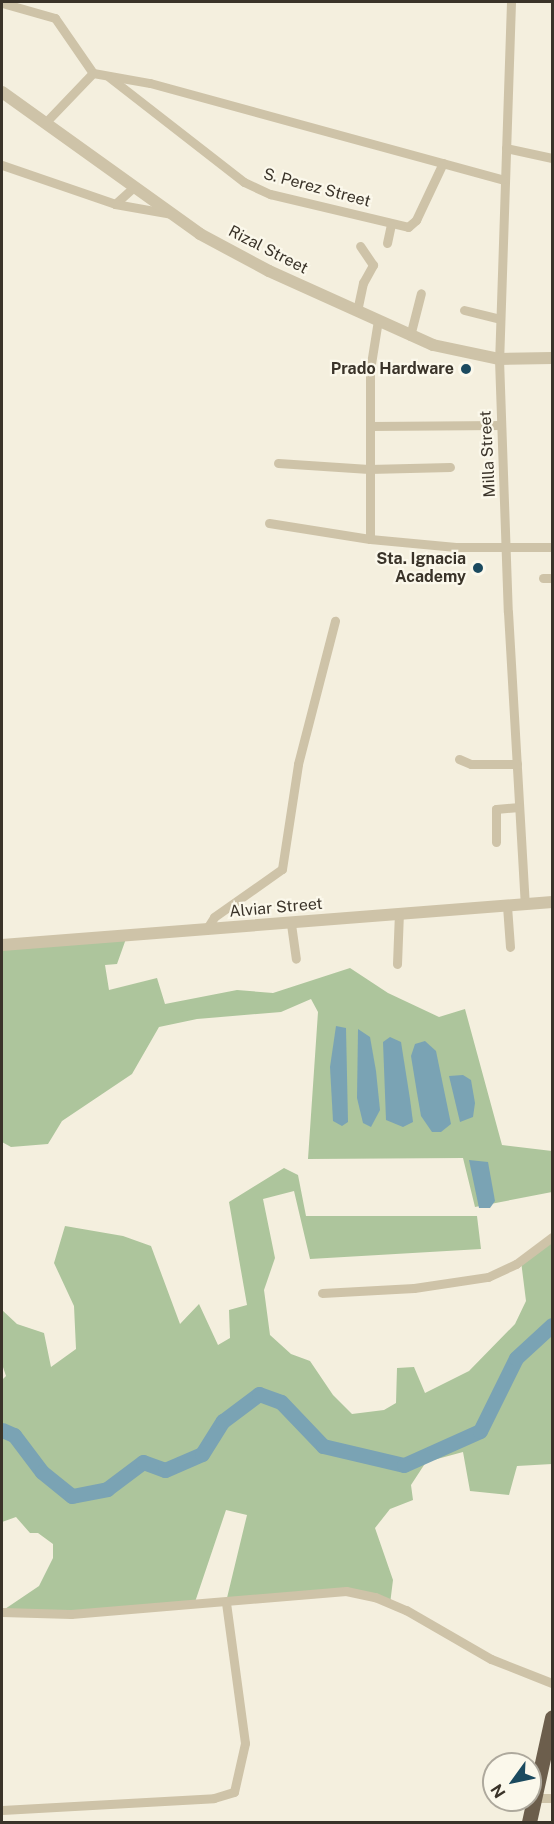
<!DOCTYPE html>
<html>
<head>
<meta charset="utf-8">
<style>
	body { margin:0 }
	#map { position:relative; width:554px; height:1824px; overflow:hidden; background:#f4efde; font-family:"Public Sans",sans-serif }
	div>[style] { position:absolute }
	.green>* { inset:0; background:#adc59c }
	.water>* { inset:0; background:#7aa3b4 }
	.river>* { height:15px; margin:-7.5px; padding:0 7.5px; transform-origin:7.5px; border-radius:7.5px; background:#7aa3b4 }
	.minor>* { height:9px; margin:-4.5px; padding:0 4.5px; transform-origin:4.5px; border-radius:4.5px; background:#cec3a8 }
	.tertiary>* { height:12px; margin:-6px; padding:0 6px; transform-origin:6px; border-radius:6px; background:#cec3a8 }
	.trunk>* { height:15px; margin:-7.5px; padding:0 7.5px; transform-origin:7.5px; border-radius:7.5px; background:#6c5e4c }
	.dots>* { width:16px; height:16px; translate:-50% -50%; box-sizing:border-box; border:3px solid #fbf8eb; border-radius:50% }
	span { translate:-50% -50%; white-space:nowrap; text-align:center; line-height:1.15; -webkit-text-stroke:4.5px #fbf8eb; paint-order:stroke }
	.street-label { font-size:16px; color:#3a3329 }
	.poi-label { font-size:16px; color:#3a3329; font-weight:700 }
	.right { translate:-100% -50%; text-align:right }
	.frame { position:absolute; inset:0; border:3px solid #3a3329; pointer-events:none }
	.north { position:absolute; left:482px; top:1752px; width:60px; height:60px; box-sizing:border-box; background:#fbf8eb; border:2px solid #aea99d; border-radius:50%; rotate:237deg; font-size:16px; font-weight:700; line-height:24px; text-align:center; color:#3a3329 }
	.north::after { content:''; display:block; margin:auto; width:21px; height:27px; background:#1b4a5f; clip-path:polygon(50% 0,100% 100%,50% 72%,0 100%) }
</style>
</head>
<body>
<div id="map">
	<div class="green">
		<i style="clip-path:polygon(127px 936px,117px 964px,105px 965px,109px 990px,157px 978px,165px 1004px,237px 990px,273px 993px,350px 968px,388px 993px,439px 1017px,465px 1009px,502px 1145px,552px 1151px,552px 1192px,475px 1207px,463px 1158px,308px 1159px,318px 1012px,311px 999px,281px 1012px,197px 1019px,159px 1027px,132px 1074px,62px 1121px,48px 1144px,11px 1147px,2px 1142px,2px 945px)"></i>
		<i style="clip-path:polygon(284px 1168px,298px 1175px,306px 1216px,477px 1216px,481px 1249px,310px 1259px,294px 1191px,263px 1199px,275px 1258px,264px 1290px,270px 1335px,291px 1354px,310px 1361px,333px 1395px,352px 1414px,384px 1410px,396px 1403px,397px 1368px,414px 1367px,425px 1393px,469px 1371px,515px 1324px,526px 1301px,521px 1261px,552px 1237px,552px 1464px,517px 1466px,509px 1495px,470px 1491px,463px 1452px,426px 1462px,411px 1485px,413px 1500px,390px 1509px,375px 1528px,393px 1580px,390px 1604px,346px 1591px,226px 1602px,247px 1515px,226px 1510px,194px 1605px,71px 1614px,2px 1611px,39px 1586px,53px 1558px,53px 1544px,38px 1533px,30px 1533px,16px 1517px,2px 1522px,2px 1380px,6px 1376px,2px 1364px,2px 1310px,17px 1324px,44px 1333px,51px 1367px,76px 1349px,74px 1306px,54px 1263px,65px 1226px,123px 1236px,151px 1246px,180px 1324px,199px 1304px,218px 1345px,230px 1338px,229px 1310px,247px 1305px,229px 1202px)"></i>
	</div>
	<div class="water">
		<i style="clip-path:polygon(336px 1026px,346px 1028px,348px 1122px,342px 1126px,333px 1121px,330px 1067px)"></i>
		<i style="clip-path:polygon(358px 1029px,370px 1037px,376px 1071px,380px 1110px,371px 1127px,363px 1123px,357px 1098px)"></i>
		<i style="clip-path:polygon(390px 1037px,401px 1042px,410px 1099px,413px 1122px,403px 1127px,386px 1120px,383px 1042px)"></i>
		<i style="clip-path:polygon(425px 1041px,436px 1051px,451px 1124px,441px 1132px,432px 1132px,421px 1116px,417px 1093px,411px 1056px,415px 1044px)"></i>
		<i style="clip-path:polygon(463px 1075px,471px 1080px,475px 1103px,473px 1117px,460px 1122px,449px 1076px)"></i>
		<i style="clip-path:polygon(469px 1160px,488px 1162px,495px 1201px,490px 1208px,479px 1208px)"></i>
	</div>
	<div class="river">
		<i style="left:2px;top:1430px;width:13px;rotate:23deg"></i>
		<i style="left:14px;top:1435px;width:46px;rotate:52.9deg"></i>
		<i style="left:42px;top:1472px;width:38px;rotate:39deg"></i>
		<i style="left:72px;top:1496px;width:36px;rotate:-11deg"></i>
		<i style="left:107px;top:1489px;width:45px;rotate:-36.9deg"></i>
		<i style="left:143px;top:1462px;width:23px;rotate:20deg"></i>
		<i style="left:165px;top:1470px;width:40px;rotate:-23.4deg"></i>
		<i style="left:202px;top:1454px;width:39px;rotate:-58deg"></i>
		<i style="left:223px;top:1421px;width:45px;rotate:-36.9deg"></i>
		<i style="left:259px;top:1394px;width:23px;rotate:20deg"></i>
		<i style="left:281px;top:1402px;width:61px;rotate:46.3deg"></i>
		<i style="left:323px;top:1446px;width:83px;rotate:13.2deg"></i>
		<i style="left:404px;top:1465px;width:83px;rotate:-24.1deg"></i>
		<i style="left:480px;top:1431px;width:81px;rotate:-63.7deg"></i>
		<i style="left:516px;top:1358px;width:49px;rotate:-42.5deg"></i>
	</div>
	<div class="minor">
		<i style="left:511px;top:2px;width:357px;rotate:91.9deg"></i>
		<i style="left:499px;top:359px;width:253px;rotate:88deg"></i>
		<i style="left:508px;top:612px;width:293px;rotate:86.7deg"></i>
		<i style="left:2px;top:3px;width:55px;rotate:15.8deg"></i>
		<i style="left:55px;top:18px;width:67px;rotate:55.4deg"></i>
		<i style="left:93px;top:73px;width:58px;rotate:10deg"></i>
		<i style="left:150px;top:83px;width:365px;rotate:15.3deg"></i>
		<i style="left:109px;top:77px;width:171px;rotate:37.9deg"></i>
		<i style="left:244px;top:182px;width:29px;rotate:25deg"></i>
		<i style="left:270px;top:194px;width:142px;rotate:13.4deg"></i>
		<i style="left:408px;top:227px;width:11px;rotate:-41deg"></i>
		<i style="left:416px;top:220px;width:63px;rotate:-64.7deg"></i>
		<i style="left:45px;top:123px;width:69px;rotate:-46.2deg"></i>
		<i style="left:506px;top:148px;width:47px;rotate:12.3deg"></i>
		<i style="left:2px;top:165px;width:120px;rotate:19deg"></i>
		<i style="left:115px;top:204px;width:25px;rotate:-42deg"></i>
		<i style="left:115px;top:204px;width:58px;rotate:10deg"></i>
		<i style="left:387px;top:243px;width:19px;rotate:-78deg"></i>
		<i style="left:464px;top:310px;width:37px;rotate:14deg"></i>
		<i style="left:357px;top:311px;width:29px;rotate:-78deg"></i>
		<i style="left:363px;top:283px;width:21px;rotate:-61deg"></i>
		<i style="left:373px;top:265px;width:23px;rotate:-124deg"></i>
		<i style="left:410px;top:336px;width:44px;rotate:-75.7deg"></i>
		<i style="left:370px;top:426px;width:131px;rotate:-0.4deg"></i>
		<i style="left:278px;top:463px;width:91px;rotate:3.8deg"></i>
		<i style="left:369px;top:469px;width:81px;rotate:-1.4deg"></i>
		<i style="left:269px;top:523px;width:102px;rotate:9deg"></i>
		<i style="left:370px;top:539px;width:169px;rotate:-90deg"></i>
		<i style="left:370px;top:370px;width:51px;rotate:-80.9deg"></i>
		<i style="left:370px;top:539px;width:86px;rotate:5.3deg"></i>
		<i style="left:456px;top:547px;width:96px"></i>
		<i style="left:543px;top:578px;width:9px"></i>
		<i style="left:459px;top:759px;width:13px;rotate:23deg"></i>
		<i style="left:471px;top:764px;width:46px"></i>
		<i style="left:496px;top:842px;width:33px;rotate:-90deg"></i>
		<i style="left:496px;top:809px;width:23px;rotate:-5deg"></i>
		<i style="left:507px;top:906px;width:41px;rotate:85.8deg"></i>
		<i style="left:291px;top:924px;width:35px;rotate:82deg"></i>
		<i style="left:206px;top:930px;width:15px;rotate:-58deg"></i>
		<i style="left:214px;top:917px;width:83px;rotate:-35.2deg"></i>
		<i style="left:282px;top:869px;width:106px;rotate:-81.3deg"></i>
		<i style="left:298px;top:764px;width:148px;rotate:-75.5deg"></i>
		<i style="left:397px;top:964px;width:51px;rotate:-87.8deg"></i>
		<i style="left:322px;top:1293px;width:92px;rotate:-3.1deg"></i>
		<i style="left:414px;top:1288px;width:75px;rotate:-8.5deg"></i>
		<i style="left:488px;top:1277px;width:31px;rotate:-25deg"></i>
		<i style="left:516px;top:1264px;width:45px;rotate:-36.9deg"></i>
		<i style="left:2px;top:1612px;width:69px;rotate:1.7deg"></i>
		<i style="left:71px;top:1614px;width:276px;rotate:-4.8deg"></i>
		<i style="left:346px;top:1591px;width:30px;rotate:12deg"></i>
		<i style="left:375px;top:1597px;width:34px;rotate:23deg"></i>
		<i style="left:406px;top:1610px;width:98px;rotate:30deg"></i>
		<i style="left:491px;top:1659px;width:66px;rotate:21.5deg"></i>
		<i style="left:535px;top:1798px;width:17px"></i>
		<i style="left:2px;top:1810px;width:212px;rotate:-3.2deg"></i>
		<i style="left:214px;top:1798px;width:21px;rotate:-17deg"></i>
		<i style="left:234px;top:1792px;width:50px;rotate:-77.3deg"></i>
		<i style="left:245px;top:1743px;width:142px;rotate:-97.7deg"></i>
	</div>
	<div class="tertiary">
		<i style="left:2px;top:92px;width:244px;rotate:35.6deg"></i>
		<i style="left:200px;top:234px;width:78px;rotate:28.2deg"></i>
		<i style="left:269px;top:271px;width:180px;rotate:24.3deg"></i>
		<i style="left:433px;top:345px;width:67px;rotate:12deg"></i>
		<i style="left:499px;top:359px;width:53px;rotate:-1.1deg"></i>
		<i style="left:2px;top:945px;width:552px;rotate:-4.47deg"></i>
	</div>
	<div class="trunk">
		<i style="left:529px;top:1822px;width:107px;rotate:-77.6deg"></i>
	</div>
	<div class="dots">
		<i style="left:466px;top:369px;background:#1b4a5f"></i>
		<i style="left:478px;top:568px;background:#1b4a5f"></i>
	</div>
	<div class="street-label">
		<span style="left:317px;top:188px;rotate:15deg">S. Perez Street</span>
		<span style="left:268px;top:250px;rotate:27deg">Rizal Street</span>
		<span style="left:488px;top:454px;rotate:-93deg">Milla Street</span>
		<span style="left:276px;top:908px;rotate:-5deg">Alviar Street</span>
	</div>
	<div class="poi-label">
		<span class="right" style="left:454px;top:369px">Prado Hardware</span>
		<span class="right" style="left:466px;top:568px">Sta. Ignacia<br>Academy</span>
	</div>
	<div class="frame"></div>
	<div class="north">N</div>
</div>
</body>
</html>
